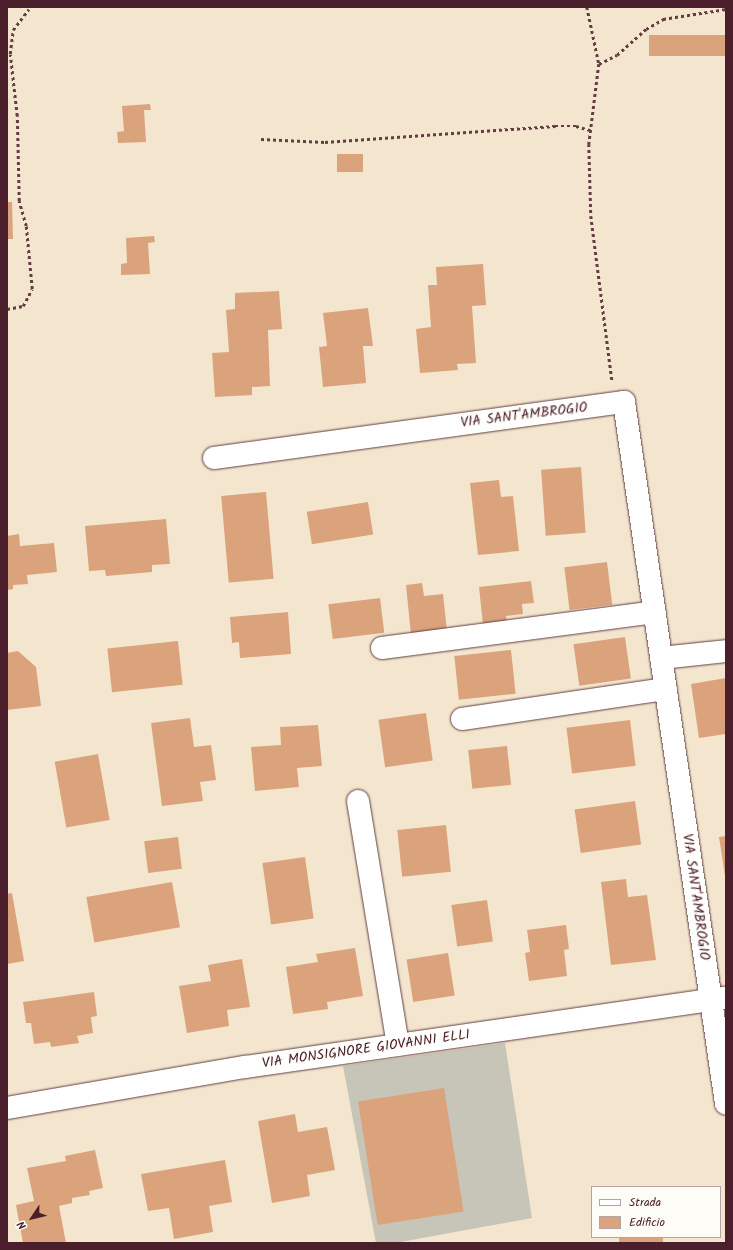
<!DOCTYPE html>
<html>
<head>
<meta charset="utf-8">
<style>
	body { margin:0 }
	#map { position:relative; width:733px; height:1250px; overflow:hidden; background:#f4e6ce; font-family:Kalam,sans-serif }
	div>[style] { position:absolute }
	.industrial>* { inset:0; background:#c6c5b8 }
	.building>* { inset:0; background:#dba37c; transform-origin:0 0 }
	.path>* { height:2.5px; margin-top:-1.25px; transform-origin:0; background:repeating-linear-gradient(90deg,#643d43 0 3px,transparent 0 6px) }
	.roads { filter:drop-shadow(0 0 1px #643d43) drop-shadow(0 0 1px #643d43) }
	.minor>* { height:22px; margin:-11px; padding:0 11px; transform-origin:11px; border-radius:11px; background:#fff }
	span { translate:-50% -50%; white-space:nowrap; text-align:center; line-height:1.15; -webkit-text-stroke:3.5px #fdfcf7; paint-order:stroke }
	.street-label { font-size:14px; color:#4a1f2b }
	.frame { position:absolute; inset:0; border:8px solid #4a1f2b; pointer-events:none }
	.legend { position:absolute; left:591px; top:1186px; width:130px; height:52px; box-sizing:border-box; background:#fdfcf7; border:1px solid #b5a4a5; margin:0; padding:5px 7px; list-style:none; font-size:12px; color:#4a1f2b }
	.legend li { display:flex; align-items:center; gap:8px; height:20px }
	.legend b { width:20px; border:1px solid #b5a4a5 }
	.north { position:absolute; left:12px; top:1198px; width:40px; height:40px; -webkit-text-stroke:3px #fdfcf7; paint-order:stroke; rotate:235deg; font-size:11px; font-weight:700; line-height:16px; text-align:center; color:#4a1f2b }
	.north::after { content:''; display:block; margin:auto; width:14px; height:18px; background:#4a1f2b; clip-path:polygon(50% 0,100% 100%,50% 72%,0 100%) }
</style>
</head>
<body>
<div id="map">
	<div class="industrial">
		<i style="clip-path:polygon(505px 1043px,532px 1218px,395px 1243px,376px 1243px,343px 1066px)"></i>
	</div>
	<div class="building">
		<i style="left:726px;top:35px;width:21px;height:77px;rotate:90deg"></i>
		<i style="clip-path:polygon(150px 104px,151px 110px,144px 110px,146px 142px,118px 143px,117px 132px,124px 131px,122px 106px)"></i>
		<i style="left:363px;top:154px;width:18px;height:26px;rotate:90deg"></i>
		<i style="clip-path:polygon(7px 202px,12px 202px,13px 239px,7px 239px)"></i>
		<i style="clip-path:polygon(154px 236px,155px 242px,148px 243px,150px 274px,121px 275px,121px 264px,127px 263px,126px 238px)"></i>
		<i style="clip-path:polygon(483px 264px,486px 305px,472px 306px,476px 363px,457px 364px,458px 370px,420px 373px,416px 329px,431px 327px,428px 285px,437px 285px,436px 267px)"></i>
		<i style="clip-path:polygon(279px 291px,282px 329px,268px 330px,270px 386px,252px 387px,252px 395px,215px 397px,212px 353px,229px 352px,226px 310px,235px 309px,235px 293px)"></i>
		<i style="clip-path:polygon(368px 308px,373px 346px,363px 346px,366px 383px,323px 387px,319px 347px,327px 346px,323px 313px)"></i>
		<i style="left:581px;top:467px;width:66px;height:40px;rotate:86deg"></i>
		<i style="clip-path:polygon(499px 480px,501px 497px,513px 496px,519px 551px,478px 555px,470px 483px)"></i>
		<i style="left:266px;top:492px;width:87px;height:45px;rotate:85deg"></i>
		<i style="left:368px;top:502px;width:33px;height:62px;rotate:81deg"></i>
		<i style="clip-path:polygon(166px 519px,170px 564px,152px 565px,152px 572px,106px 576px,105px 570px,89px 571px,85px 526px)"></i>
		<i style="clip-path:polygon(19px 534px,20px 546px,54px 543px,57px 572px,27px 575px,28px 584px,13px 585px,13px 589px,7px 590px,7px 536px)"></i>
		<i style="left:607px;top:562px;width:43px;height:43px;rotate:83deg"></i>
		<i style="clip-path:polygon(531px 581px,534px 603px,522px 604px,523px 614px,506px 616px,507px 622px,483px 625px,479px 587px)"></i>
		<i style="clip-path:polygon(422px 583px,424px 596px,443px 594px,447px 631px,411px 635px,406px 585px)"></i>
		<i style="left:380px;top:598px;width:35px;height:52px;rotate:83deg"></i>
		<i style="clip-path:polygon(288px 612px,291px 654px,240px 658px,239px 642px,232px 643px,230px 617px)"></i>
		<i style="left:625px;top:637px;width:42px;height:52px;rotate:82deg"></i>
		<i style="left:178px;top:641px;width:44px;height:71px;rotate:84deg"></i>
		<i style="left:511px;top:650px;width:44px;height:57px;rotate:84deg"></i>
		<i style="clip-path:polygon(18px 651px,36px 667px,41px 706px,7px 710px,7px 653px)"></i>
		<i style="clip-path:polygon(726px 678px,726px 734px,699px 738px,691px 684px)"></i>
		<i style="left:426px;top:713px;width:48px;height:48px;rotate:82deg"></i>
		<i style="clip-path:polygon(190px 718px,194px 747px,211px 745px,216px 780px,200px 782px,203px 801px,162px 806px,151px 723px)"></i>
		<i style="left:630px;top:720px;width:46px;height:64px;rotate:83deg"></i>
		<i style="clip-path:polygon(318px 725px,322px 766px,297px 768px,299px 787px,255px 791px,251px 747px,281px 745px,280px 727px)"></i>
		<i style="left:507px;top:746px;width:39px;height:39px;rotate:84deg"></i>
		<i style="left:98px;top:754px;width:67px;height:44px;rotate:80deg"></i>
		<i style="left:635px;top:801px;width:44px;height:61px;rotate:82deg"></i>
		<i style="left:446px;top:825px;width:47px;height:49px;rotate:84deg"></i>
		<i style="clip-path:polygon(726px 836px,726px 876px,725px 876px,719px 837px)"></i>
		<i style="left:178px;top:837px;width:32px;height:34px;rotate:83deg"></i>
		<i style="left:305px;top:857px;width:62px;height:43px;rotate:82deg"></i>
		<i style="clip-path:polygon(626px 879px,628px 897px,647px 895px,656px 960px,611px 965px,601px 882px)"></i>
		<i style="left:172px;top:882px;width:46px;height:87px;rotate:80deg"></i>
		<i style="clip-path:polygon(12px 893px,24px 961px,7px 964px,7px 894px)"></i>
		<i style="left:487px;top:900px;width:42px;height:36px;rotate:82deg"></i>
		<i style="clip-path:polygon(566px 925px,569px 949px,564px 950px,567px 976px,529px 981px,525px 953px,530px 952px,527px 930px)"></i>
		<i style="clip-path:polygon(355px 948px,363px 996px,327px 1002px,328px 1009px,293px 1014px,286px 967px,318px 962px,316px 954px)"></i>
		<i style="left:448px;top:953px;width:43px;height:42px;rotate:81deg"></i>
		<i style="clip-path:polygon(242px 959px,250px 1007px,227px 1010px,229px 1026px,187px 1033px,179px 986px,211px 981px,208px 965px)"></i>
		<i style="clip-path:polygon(94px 992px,97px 1016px,91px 1017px,93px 1033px,77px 1036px,79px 1043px,51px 1047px,50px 1042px,34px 1044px,31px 1023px,26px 1023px,23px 1002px)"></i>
		<i style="left:444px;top:1088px;width:125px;height:87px;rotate:81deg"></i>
		<i style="clip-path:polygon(295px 1114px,298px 1132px,327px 1127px,335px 1170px,307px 1175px,310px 1196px,272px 1203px,258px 1121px)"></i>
		<i style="clip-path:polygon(95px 1150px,103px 1188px,89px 1191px,90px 1195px,72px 1198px,72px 1203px,59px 1206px,66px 1243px,23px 1243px,16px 1205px,34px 1201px,27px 1168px,66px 1161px,65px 1156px)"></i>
		<i style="clip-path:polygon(225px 1160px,232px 1202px,209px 1206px,213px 1232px,174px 1239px,169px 1208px,148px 1211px,141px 1174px)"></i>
		<i style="left:619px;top:1237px;width:44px;height:6px"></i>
	</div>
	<div class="path">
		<i style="left:587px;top:7px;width:58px;rotate:78.1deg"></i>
		<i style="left:599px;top:64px;width:81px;rotate:97.1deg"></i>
		<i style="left:589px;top:144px;width:72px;rotate:88.4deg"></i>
		<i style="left:591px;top:216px;width:166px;rotate:82.7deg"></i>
		<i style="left:599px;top:64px;width:20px;rotate:-27deg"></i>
		<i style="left:617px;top:55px;width:39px;rotate:-42deg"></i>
		<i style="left:646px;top:29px;width:20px;rotate:-30deg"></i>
		<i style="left:663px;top:19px;width:64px;rotate:-9deg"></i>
		<i style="left:261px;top:139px;width:64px;rotate:2.7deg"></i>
		<i style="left:325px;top:142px;width:231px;rotate:-4deg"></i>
		<i style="left:555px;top:126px;width:21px"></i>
		<i style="left:576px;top:126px;width:15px;rotate:16deg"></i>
		<i style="left:7px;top:309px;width:16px;rotate:-11deg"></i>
		<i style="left:23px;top:306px;width:19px;rotate:-62deg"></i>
		<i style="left:32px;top:289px;width:63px;rotate:-95.4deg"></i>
		<i style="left:26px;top:226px;width:26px;rotate:-106deg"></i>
		<i style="left:19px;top:201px;width:85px;rotate:-91.3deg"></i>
		<i style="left:17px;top:116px;width:62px;rotate:-96.4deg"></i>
		<i style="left:10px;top:54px;width:24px;rotate:-83deg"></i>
		<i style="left:13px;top:30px;width:26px;rotate:-53deg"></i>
	</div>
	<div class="roads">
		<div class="minor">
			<i style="left:214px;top:458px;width:414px;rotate:-7.8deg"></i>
			<i style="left:624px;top:402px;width:709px;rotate:81.73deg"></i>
			<i style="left:382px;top:648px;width:275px;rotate:-7.5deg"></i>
			<i style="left:661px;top:658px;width:65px;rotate:-6.1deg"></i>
			<i style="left:462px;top:719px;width:206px;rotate:-8.4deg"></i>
			<i style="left:358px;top:801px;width:247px;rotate:80.7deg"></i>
			<i style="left:7px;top:1108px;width:242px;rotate:-9.8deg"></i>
			<i style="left:245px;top:1067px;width:485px;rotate:-8.2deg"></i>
		</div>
	</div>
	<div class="street-label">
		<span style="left:524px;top:415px;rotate:-7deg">VIA SANT'AMBROGIO</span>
		<span style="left:696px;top:897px;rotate:82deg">VIA SANT'AMBROGIO</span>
		<span style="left:366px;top:1049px;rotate:-8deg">VIA MONSIGNORE GIOVANNI ELLI</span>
	</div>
	<div class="frame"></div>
	<ul class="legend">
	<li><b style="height:5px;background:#fff"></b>Strada</li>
	<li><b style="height:11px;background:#dba37c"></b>Edificio</li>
	</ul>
	<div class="north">N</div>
</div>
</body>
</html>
